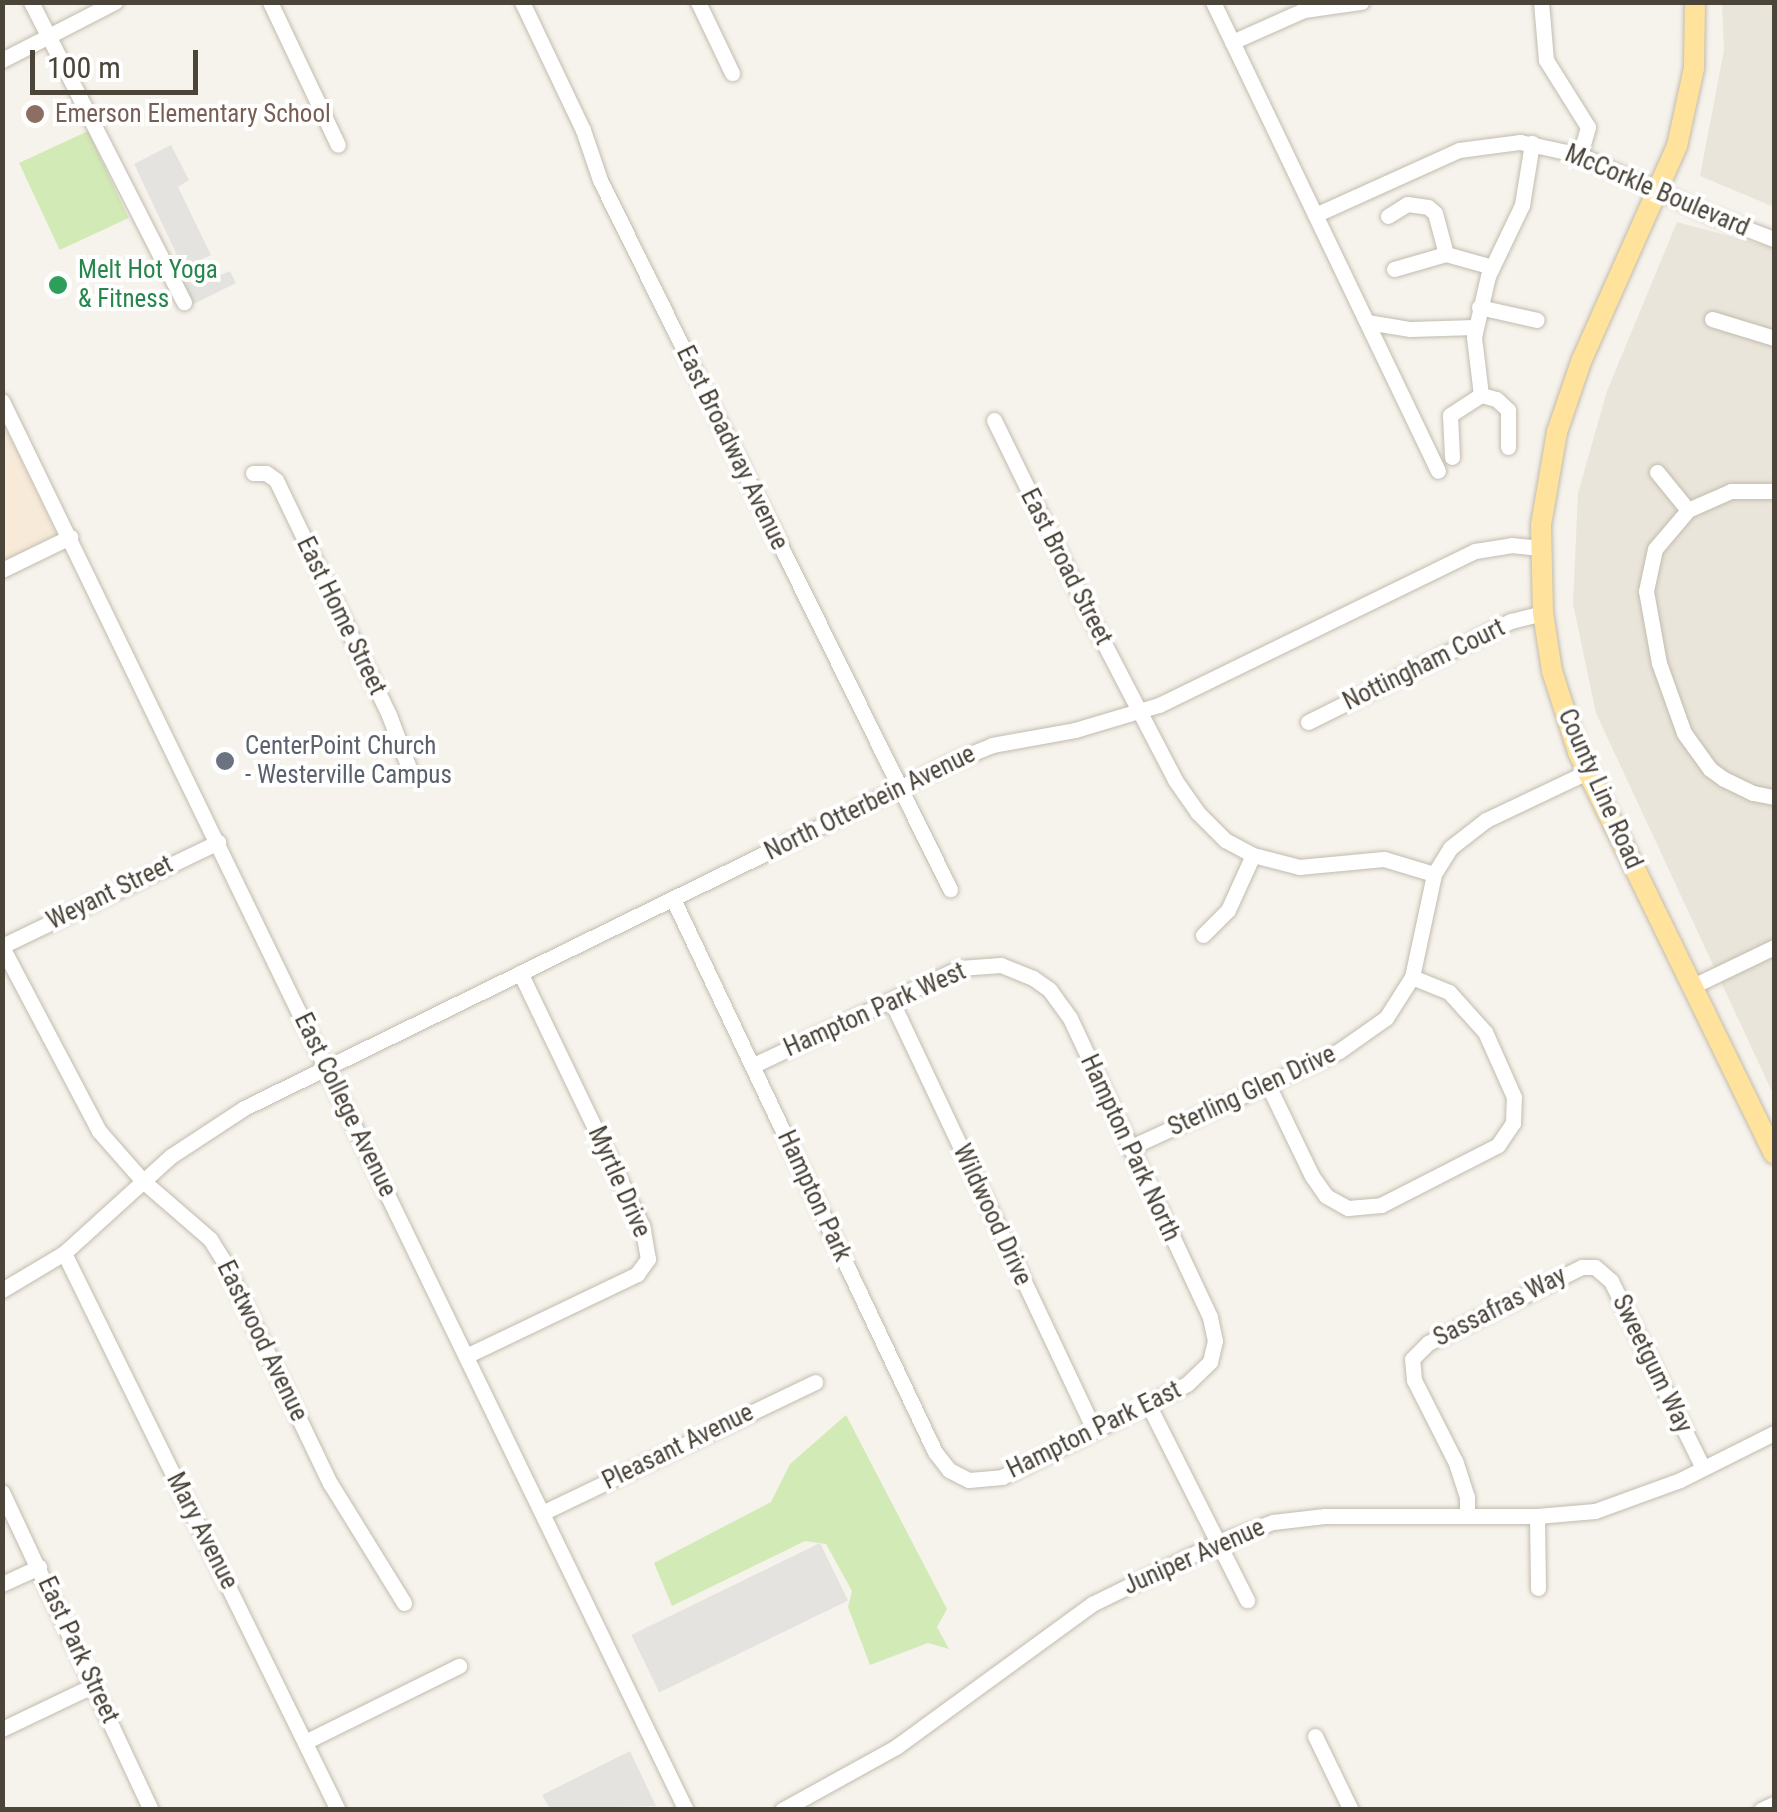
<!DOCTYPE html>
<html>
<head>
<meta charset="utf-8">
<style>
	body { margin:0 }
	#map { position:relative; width:1777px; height:1812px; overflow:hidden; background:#f6f3ec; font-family:"Roboto Condensed",sans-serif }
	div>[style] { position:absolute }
	.residential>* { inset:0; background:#eae5da }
	.commercial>* { inset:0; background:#f7ead8 }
	.green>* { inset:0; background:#d2eab5; transform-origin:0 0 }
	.parking>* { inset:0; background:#e5e3e0; transform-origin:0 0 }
	.roads { filter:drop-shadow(0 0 2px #c2bbae) drop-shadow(0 0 2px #c2bbae) }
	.minor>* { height:15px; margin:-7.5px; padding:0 7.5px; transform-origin:7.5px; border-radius:7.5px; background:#fff }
	.major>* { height:20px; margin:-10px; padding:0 10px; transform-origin:10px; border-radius:10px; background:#ffe39c }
	.dots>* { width:28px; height:28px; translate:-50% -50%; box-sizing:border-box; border:5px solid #fff; border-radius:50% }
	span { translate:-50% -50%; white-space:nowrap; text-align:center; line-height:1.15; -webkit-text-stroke:8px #fff; paint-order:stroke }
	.education-label { font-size:25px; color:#785e54 }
	.left { translate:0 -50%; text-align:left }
	.street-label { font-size:25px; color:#4b4439 }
	.leisure-label { font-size:25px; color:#27864d }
	.worship-label { font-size:25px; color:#5b616d }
	.frame { position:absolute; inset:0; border:5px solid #4b4439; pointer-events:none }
	.scale { position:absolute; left:30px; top:50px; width:168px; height:45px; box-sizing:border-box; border:5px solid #4b4439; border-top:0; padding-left:12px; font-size:30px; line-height:35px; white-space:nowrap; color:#4b4439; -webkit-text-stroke:8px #fff; paint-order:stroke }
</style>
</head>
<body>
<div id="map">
	<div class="residential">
		<i style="clip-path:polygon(1722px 3px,1774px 3px,1774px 207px,1700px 176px,1724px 50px)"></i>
		<i style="clip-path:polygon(1677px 222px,1774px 248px,1774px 1096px,1596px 713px,1573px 604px,1578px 493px,1607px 391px)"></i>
	</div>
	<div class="commercial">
		<i style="clip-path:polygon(3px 422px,56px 534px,3px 561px,2px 423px)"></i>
	</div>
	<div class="green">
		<i style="left:88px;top:131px;width:96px;height:76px;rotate:65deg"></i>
		<i style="clip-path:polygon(846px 1415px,947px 1609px,937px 1627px,949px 1649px,928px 1643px,870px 1665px,848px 1607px,852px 1591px,826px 1544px,805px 1541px,672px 1606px,654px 1563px,771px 1502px,790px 1464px)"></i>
	</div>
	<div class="parking">
		<i style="clip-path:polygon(171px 145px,189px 180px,178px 187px,211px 255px,183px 268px,134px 164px)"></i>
		<i style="clip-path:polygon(212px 264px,218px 276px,230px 271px,236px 283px,192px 305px,182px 279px)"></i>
		<i style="left:820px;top:1543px;width:64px;height:210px;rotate:64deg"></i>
		<i style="clip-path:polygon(630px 1751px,656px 1806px,550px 1809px,542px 1795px)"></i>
	</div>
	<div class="roads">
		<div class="minor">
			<i style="left:31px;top:2px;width:337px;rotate:63deg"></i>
			<i style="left:270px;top:2px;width:158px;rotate:64.6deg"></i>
			<i style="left:522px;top:2px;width:142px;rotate:64.5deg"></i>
			<i style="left:583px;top:130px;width:53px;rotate:71.2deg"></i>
			<i style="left:600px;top:180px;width:791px;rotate:63.73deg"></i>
			<i style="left:698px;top:2px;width:79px;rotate:64.4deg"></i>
			<i style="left:1213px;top:2px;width:520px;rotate:64.37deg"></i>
			<i style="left:1541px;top:2px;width:58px;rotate:85.1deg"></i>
			<i style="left:1546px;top:60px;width:79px;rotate:57.9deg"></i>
			<i style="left:1588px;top:127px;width:29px;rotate:106deg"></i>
			<i style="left:1232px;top:42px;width:79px;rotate:-24deg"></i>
			<i style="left:1304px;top:10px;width:58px;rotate:-8deg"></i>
			<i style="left:2px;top:60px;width:127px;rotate:-27.2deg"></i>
			<i style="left:1315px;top:215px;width:158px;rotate:-24.3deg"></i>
			<i style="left:1459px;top:150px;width:62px;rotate:-7.5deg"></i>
			<i style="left:1520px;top:142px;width:61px;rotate:12.2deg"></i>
			<i style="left:1580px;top:155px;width:144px;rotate:24.6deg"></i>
			<i style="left:1711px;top:215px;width:67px;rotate:20.9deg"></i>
			<i style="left:1388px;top:216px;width:22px;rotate:-32deg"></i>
			<i style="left:1407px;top:204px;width:21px;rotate:8deg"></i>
			<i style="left:1428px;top:207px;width:9px;rotate:41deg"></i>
			<i style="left:1435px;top:213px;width:42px;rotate:75deg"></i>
			<i style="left:1394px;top:269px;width:54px;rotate:-16.1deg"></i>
			<i style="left:1446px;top:254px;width:48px;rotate:15.8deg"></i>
			<i style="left:1479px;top:307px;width:59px;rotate:12.6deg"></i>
			<i style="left:1712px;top:319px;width:65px;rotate:17deg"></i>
			<i style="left:1367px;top:322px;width:44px;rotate:9.2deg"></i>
			<i style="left:1410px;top:329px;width:65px;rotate:-1.8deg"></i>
			<i style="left:2px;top:401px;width:1566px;rotate:64.11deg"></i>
			<i style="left:994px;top:420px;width:229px;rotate:63.9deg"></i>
			<i style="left:1095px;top:626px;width:174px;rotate:62.5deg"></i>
			<i style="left:1175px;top:780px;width:39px;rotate:55deg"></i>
			<i style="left:1197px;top:812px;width:40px;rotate:45deg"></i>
			<i style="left:1225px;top:840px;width:32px;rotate:28deg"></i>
			<i style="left:1253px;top:855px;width:48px;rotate:14.6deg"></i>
			<i style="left:1299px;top:867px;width:85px;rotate:-5.4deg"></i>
			<i style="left:1384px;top:859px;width:52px;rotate:16.7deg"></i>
			<i style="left:1508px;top:447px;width:37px;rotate:-90deg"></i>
			<i style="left:1508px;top:410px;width:16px;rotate:-137deg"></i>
			<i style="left:1496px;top:399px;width:16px;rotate:-165deg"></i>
			<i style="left:1481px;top:395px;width:58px;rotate:-96.9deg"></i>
			<i style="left:1474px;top:337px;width:63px;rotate:-77.1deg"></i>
			<i style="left:1488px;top:276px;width:79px;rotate:-64.4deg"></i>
			<i style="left:1522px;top:205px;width:63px;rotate:-80.8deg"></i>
			<i style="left:1452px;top:457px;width:42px;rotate:-92.7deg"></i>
			<i style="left:1450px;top:415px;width:37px;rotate:-33deg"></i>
			<i style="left:1657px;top:472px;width:49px;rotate:50.8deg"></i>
			<i style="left:253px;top:473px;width:13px"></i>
			<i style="left:266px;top:473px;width:12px;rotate:35deg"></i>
			<i style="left:276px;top:480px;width:261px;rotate:64.3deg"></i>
			<i style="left:389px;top:715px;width:65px;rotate:69.3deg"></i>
			<i style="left:1774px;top:491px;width:43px;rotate:180deg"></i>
			<i style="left:1731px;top:491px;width:47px;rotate:156.2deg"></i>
			<i style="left:1688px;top:510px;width:51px;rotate:130.2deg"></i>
			<i style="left:1655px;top:549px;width:43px;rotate:102.1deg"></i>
			<i style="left:1646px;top:591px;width:73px;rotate:79.8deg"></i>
			<i style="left:1659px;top:663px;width:74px;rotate:70.3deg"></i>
			<i style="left:1684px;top:733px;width:44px;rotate:54.2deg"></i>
			<i style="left:1710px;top:769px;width:17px;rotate:36deg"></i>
			<i style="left:1724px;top:779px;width:32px;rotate:26deg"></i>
			<i style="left:1753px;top:793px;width:21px;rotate:11deg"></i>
			<i style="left:2px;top:570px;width:76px;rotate:-25.9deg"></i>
			<i style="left:1308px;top:722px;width:227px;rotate:-26.5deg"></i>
			<i style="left:1511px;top:621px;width:33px;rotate:-14deg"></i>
			<i style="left:673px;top:899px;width:612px;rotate:64.65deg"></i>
			<i style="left:935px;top:1452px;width:23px;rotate:52deg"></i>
			<i style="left:949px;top:1470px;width:22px;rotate:27deg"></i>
			<i style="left:969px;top:1480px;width:33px;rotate:-5deg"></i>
			<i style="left:1002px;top:1477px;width:207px;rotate:-26.7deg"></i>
			<i style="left:1187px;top:1384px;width:32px;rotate:-44deg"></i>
			<i style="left:1210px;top:1362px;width:22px;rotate:-77deg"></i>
			<i style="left:1215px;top:1341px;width:25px;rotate:-102deg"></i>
			<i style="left:1210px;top:1317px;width:330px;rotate:-115.1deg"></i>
			<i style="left:1070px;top:1018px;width:34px;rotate:-126deg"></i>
			<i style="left:1050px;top:990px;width:21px;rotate:-145deg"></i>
			<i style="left:1033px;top:978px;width:35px;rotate:-158deg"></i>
			<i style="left:1001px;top:965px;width:42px;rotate:175.9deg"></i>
			<i style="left:959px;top:968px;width:229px;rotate:154.7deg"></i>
			<i style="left:1203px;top:935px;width:35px;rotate:-45deg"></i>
			<i style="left:1228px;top:910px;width:60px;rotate:-65.6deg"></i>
			<i style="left:2px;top:946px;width:240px;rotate:-25.7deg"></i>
			<i style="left:2px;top:947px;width:208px;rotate:62.2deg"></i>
			<i style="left:99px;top:1131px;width:67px;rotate:48.7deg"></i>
			<i style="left:143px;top:1181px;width:89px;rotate:40.9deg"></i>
			<i style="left:210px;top:1239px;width:22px;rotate:58deg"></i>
			<i style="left:222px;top:1258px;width:250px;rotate:64.4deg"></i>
			<i style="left:330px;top:1483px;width:141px;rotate:58.3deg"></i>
			<i style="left:1693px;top:986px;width:90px;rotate:-25.7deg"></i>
			<i style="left:891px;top:1000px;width:476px;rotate:64.7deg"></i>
			<i style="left:1268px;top:1085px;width:101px;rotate:64.2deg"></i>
			<i style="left:1312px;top:1176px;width:24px;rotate:55deg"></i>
			<i style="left:1326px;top:1196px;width:25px;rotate:29deg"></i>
			<i style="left:1348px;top:1208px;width:33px;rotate:-5deg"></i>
			<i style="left:1381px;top:1205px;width:131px;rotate:-27.1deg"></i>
			<i style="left:1498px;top:1145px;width:27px;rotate:-56deg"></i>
			<i style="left:1513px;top:1123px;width:26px;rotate:-88deg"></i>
			<i style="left:1514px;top:1097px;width:71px;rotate:-114deg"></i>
			<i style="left:1485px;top:1032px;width:54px;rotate:-132deg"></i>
			<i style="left:1449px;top:992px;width:40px;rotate:-158deg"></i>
			<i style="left:1129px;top:1148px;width:231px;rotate:-24.8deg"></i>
			<i style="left:1339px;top:1051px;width:57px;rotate:-35.1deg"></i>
			<i style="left:1386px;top:1018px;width:49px;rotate:-57.6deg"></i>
			<i style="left:1412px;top:977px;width:105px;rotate:-77.9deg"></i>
			<i style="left:1434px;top:874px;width:31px;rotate:-58deg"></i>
			<i style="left:1450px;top:848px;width:46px;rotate:-37.9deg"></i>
			<i style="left:1486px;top:820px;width:112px;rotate:-25.4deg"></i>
			<i style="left:64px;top:1253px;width:621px;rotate:63.81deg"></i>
			<i style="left:2px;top:1290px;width:72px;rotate:-30.8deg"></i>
			<i style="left:64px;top:1253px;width:144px;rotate:-42.2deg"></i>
			<i style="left:171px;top:1156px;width:87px;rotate:-33.3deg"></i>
			<i style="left:244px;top:1108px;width:795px;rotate:-26.05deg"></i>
			<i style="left:958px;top:759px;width:37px;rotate:-22deg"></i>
			<i style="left:992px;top:745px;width:84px;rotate:-10.2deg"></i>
			<i style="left:1075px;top:730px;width:88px;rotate:-16.6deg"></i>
			<i style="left:1159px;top:705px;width:352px;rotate:-26deg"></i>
			<i style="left:1475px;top:551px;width:36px;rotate:-9deg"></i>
			<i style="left:1511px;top:545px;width:29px;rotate:6deg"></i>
			<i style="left:466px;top:1356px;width:190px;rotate:-25.6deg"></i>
			<i style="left:637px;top:1274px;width:19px;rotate:-54deg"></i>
			<i style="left:648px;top:1259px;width:34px;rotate:-100deg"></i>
			<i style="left:642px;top:1226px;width:281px;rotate:-115.7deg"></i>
			<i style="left:1148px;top:1404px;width:220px;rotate:63.2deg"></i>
			<i style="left:2px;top:1492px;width:351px;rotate:64.9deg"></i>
			<i style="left:542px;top:1513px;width:303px;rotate:-25.6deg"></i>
			<i style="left:1467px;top:1515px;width:18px;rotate:-90deg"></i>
			<i style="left:1467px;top:1497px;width:38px;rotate:-108deg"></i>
			<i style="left:1455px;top:1461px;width:91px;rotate:-116.8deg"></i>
			<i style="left:1414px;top:1380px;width:21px;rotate:-95deg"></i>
			<i style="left:1412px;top:1359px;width:23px;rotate:-45deg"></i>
			<i style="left:1428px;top:1343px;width:172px;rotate:-26.3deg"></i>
			<i style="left:1582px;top:1267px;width:13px"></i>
			<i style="left:1595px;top:1267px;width:21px;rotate:41deg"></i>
			<i style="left:1611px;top:1281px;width:208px;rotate:63.8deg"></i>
			<i style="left:1537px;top:1516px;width:72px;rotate:89.2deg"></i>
			<i style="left:2px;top:1584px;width:41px;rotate:-24.7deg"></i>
			<i style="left:2px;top:1729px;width:102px;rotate:-25.6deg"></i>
			<i style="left:1315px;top:1736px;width:82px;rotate:64.1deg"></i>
			<i style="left:305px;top:1742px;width:172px;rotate:-26.3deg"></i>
			<i style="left:782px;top:1810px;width:130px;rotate:-28.9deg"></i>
			<i style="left:896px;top:1747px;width:243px;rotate:-36.1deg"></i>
			<i style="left:1092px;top:1604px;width:140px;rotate:-26.2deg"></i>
			<i style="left:1218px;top:1542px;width:59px;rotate:-20deg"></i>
			<i style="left:1273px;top:1522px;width:52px;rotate:-6.6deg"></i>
			<i style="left:1325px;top:1516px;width:212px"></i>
			<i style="left:1537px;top:1516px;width:58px;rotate:-4.9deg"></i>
			<i style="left:1595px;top:1511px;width:90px;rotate:-20deg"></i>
			<i style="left:1680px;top:1480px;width:105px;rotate:-26.6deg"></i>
			<i style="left:1761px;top:1810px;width:14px;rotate:-25deg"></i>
		</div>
		<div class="major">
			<i style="left:1695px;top:2px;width:66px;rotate:90.9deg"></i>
			<i style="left:1694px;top:68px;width:80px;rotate:102.3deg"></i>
			<i style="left:1677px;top:146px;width:233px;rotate:114deg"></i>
			<i style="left:1582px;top:359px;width:77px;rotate:108.9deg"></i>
			<i style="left:1557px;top:432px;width:94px;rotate:99.8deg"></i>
			<i style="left:1541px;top:525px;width:88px;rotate:88.7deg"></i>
			<i style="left:1543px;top:613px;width:59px;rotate:81.2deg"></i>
			<i style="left:1552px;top:671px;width:85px;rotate:72.2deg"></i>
			<i style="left:1578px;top:752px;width:447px;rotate:64deg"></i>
		</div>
	</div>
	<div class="dots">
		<i style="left:35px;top:114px;background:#8d6e63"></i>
		<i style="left:58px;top:285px;background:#2e9e5b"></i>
		<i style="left:225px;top:761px;background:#6b7280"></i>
	</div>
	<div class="education-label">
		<span class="left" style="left:55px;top:114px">Emerson Elementary School</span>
	</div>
	<div class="street-label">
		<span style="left:1657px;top:191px;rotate:23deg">McCorkle Boulevard</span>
		<span style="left:732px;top:448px;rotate:64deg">East Broadway Avenue</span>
		<span style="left:1066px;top:567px;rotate:63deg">East Broad Street</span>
		<span style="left:341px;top:616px;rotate:64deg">East Home Street</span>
		<span style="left:1424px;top:665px;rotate:-26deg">Nottingham Court</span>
		<span style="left:1600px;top:789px;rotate:66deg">County Line Road</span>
		<span style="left:870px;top:803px;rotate:-26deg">North Otterbein Avenue</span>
		<span style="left:110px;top:893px;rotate:-26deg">Weyant Street</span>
		<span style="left:875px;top:1010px;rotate:-24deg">Hampton Park West</span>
		<span style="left:1252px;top:1091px;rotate:-25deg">Sterling Glen Drive</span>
		<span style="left:345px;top:1105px;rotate:64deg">East College Avenue</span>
		<span style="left:1130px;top:1148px;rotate:65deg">Hampton Park North</span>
		<span style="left:619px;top:1182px;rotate:66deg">Myrtle Drive</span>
		<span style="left:814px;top:1196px;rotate:65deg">Hampton Park</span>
		<span style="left:992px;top:1215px;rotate:65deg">Wildwood Drive</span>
		<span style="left:1500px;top:1307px;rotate:-27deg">Sassafras Way</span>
		<span style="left:262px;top:1341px;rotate:64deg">Eastwood Avenue</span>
		<span style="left:1652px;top:1364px;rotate:64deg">Sweetgum Way</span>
		<span style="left:1094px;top:1430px;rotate:-26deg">Hampton Park East</span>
		<span style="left:678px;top:1447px;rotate:-26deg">Pleasant Avenue</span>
		<span style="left:202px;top:1531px;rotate:63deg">Mary Avenue</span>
		<span style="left:1194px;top:1557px;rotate:-24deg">Juniper Avenue</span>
		<span style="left:78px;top:1650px;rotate:65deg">East Park Street</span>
	</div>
	<div class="leisure-label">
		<span class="left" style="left:78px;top:285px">Melt Hot Yoga<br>&amp; Fitness</span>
	</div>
	<div class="worship-label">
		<span class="left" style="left:245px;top:761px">CenterPoint Church<br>- Westerville Campus</span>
	</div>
	<div class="frame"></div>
	<div class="scale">100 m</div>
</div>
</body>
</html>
